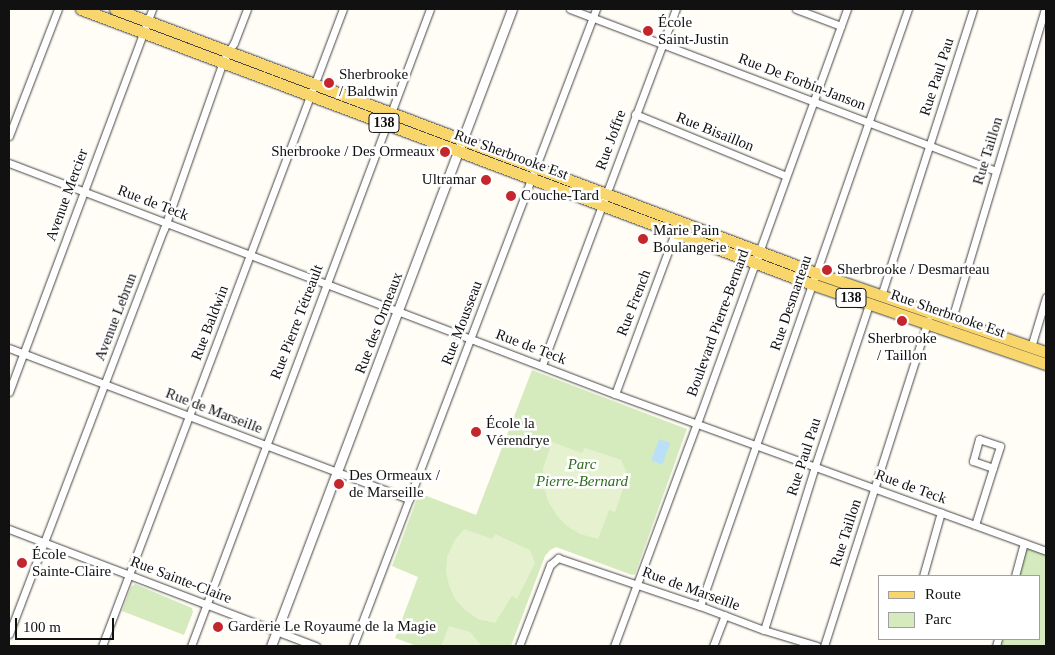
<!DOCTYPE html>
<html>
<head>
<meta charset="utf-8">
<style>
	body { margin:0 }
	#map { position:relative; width:1055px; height:655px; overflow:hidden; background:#fffdf5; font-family:Georgia,serif }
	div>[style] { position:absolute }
	.green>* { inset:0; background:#d5ebbd }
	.pitch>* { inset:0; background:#e6f2cf }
	.water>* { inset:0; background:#b9e0f7; transform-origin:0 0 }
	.roads { filter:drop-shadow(0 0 1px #444) drop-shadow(0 0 1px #444) }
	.minor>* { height:7px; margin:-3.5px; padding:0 3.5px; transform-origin:3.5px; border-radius:3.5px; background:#fff }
	.tertiary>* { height:9px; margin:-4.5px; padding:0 4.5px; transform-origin:4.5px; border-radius:4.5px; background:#fff }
	.primary>* { height:11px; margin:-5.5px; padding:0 5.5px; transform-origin:5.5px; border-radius:5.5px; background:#f9d66b }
	.dots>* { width:14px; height:14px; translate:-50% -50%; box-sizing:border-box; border:2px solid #fff; border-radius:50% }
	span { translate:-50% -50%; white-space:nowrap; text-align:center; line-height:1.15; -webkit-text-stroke:5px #fff; paint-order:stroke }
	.shield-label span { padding:1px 4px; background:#fff; border:1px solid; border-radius:4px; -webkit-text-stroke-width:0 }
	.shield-label { font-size:14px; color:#111; font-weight:700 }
	.poi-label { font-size:15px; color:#111 }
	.left { translate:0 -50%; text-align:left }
	.right { translate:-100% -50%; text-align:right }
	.street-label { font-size:15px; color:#111 }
	.park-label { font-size:15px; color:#2f6b1f; font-style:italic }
	.frame { position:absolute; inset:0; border:10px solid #111; pointer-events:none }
	.legend { position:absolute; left:878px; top:575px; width:162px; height:65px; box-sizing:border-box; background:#fff; border:1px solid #a0a0a0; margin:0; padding:6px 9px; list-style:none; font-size:15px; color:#111 }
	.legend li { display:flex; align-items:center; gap:10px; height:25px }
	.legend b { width:25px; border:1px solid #a0a0a0 }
	.scale { position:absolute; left:15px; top:618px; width:99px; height:22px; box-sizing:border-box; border:2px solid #111; border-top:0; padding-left:6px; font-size:15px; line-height:18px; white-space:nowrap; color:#111; -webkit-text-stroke:4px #fff; paint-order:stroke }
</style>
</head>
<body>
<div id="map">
	<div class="green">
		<i style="clip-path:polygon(532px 370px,687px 429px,635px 574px,632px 575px,556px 547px,550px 550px,545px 556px,511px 646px,417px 646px,395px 638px,418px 577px,392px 566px,419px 493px,476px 515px)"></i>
		<i style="clip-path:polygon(1024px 543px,1046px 551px,1046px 646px,996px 646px,998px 639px,1039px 639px,1039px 576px,1015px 576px)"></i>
		<i style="clip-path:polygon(135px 584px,192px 608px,193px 612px,184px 635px,122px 611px,131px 587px)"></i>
	</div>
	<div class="pitch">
		<i style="clip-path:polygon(552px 442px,582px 453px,585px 448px,621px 460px,628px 475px,615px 512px,609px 510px,598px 539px,580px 534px,567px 526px,558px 517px,548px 501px,543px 484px,543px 468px)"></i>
		<i style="clip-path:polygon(464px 529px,492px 539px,495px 534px,530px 550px,535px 563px,517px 599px,512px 596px,495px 623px,478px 619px,465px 610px,455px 599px,449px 585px,446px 572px,447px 557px,455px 540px)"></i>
		<i style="clip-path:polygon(449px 626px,470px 632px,482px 646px,441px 646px)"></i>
	</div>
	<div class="water">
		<i style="left:659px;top:439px;width:12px;height:23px;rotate:20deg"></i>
	</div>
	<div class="roads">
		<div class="minor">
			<i style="left:570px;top:9px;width:456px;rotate:20.8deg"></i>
			<i style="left:796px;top:9px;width:48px;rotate:20.7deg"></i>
			<i style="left:635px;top:114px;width:163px;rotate:22.3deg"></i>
			<i style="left:9px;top:136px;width:136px;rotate:-68.9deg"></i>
			<i style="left:9px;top:163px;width:649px;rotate:20.87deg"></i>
			<i style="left:615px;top:394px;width:459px;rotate:20deg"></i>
			<i style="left:881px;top:296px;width:301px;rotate:-72.2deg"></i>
			<i style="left:951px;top:322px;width:327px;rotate:-73.3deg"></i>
			<i style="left:1031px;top:347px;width:52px;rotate:-73.3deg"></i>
			<i style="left:9px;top:348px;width:428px;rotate:20.7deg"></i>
			<i style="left:542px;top:365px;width:380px;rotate:-69.4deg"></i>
			<i style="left:9px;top:392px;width:409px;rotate:-69.5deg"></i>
			<i style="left:615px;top:394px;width:175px;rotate:-69.6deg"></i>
			<i style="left:975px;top:525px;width:60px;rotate:-72.5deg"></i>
			<i style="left:993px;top:468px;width:23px;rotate:-72deg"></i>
			<i style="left:1000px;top:446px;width:22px;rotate:-162deg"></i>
			<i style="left:979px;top:439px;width:23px;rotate:105deg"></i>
			<i style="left:973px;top:461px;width:21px;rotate:19deg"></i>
			<i style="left:9px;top:529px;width:329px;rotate:20.9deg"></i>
			<i style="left:923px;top:576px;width:66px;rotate:-74.3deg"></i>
			<i style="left:1015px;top:576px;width:34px;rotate:-75deg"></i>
			<i style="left:700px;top:606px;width:632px;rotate:-70.79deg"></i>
			<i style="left:764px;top:630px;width:172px;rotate:-72.7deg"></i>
			<i style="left:815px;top:466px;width:173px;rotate:-71.5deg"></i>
			<i style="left:9px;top:634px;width:434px;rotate:-69.1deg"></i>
			<i style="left:164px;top:229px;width:178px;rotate:-70.6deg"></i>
			<i style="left:223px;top:61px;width:21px;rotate:-59deg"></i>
			<i style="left:234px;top:43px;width:36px;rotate:-69deg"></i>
			<i style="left:102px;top:646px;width:681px;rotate:-69.28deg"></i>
			<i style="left:191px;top:646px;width:680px;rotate:-69.43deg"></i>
			<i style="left:353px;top:646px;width:682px;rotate:-69.12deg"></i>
			<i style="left:519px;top:646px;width:87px;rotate:-69.1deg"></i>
			<i style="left:550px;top:565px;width:11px;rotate:-41deg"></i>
			<i style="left:558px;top:558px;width:150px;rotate:18.7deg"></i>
			<i style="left:700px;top:606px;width:68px;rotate:20.6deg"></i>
			<i style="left:764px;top:630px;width:55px;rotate:16.8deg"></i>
			<i style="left:614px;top:646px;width:243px;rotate:-69.6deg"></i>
			<i style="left:699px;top:418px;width:435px;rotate:-70.1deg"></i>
			<i style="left:713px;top:646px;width:33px;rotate:-69deg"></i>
			<i style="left:824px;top:646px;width:342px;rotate:-72.3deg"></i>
			<i style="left:996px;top:646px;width:7px;rotate:-74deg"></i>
		</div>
		<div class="tertiary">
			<i style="left:271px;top:646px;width:681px;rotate:-69.28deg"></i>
		</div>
		<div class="primary">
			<i style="left:81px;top:9px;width:781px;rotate:20.62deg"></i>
			<i style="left:812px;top:284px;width:247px;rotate:18.9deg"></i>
			<i style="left:115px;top:9px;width:749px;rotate:20.64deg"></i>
			<i style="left:816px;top:273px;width:243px;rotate:19deg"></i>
		</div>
	</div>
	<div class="dots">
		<i style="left:648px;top:31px;background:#c4262e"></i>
		<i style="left:329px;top:83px;background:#c4262e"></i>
		<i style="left:445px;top:152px;background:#c4262e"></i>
		<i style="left:486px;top:180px;background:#c4262e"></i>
		<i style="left:511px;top:196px;background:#c4262e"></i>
		<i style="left:643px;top:239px;background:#c4262e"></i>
		<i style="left:827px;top:270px;background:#c4262e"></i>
		<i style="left:902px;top:321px;background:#c4262e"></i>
		<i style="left:476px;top:432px;background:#c4262e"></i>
		<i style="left:339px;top:484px;background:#c4262e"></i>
		<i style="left:22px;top:563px;background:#c4262e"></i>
		<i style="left:218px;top:627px;background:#c4262e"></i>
	</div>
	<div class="shield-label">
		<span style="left:384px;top:123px">138</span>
		<span style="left:851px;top:298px">138</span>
	</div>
	<div class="poi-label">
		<span class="left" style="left:658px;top:31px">École<br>Saint-Justin</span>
		<span class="left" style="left:339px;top:83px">Sherbrooke<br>/ Baldwin</span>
		<span class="right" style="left:435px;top:152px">Sherbrooke / Des Ormeaux</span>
		<span class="right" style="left:476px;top:180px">Ultramar</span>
		<span class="left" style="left:521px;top:196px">Couche-Tard</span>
		<span class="left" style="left:653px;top:239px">Marie Pain<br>Boulangerie</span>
		<span class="left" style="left:837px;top:270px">Sherbrooke / Desmarteau</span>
		<span style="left:902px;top:347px">Sherbrooke<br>/ Taillon</span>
		<span class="left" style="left:486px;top:432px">École la<br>Vérendrye</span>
		<span class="left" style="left:349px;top:484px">Des Ormeaux /<br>de Marseille</span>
		<span class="left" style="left:32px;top:563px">École<br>Sainte-Claire</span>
		<span class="left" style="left:228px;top:627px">Garderie Le Royaume de la Magie</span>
	</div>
	<div class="street-label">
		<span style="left:937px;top:77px;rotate:-72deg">Rue Paul Pau</span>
		<span style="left:802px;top:82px;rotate:21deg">Rue De Forbin-Janson</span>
		<span style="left:715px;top:132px;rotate:22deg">Rue Bisaillon</span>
		<span style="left:611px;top:140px;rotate:-70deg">Rue Joffre</span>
		<span style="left:988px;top:151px;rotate:-73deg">Rue Taillon</span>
		<span style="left:511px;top:155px;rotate:20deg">Rue Sherbrooke Est</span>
		<span style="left:67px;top:195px;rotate:-70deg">Avenue Mercier</span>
		<span style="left:153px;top:203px;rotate:21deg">Rue de Teck</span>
		<span style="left:634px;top:303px;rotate:-69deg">Rue French</span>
		<span style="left:791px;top:303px;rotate:-71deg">Rue Desmarteau</span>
		<span style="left:948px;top:314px;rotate:19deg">Rue Sherbrooke Est</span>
		<span style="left:116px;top:317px;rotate:-69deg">Avenue Lebrun</span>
		<span style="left:297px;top:322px;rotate:-69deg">Rue Pierre Tétreault</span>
		<span style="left:210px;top:323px;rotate:-69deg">Rue Baldwin</span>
		<span style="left:379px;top:323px;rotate:-69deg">Rue des Ormeaux</span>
		<span style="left:462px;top:323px;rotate:-69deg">Rue Mousseau</span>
		<span style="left:718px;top:323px;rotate:-70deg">Boulevard Pierre-Bernard</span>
		<span style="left:531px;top:347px;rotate:21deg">Rue de Teck</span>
		<span style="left:214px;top:411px;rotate:21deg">Rue de Marseille</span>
		<span style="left:804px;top:457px;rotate:-72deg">Rue Paul Pau</span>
		<span style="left:911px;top:487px;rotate:20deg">Rue de Teck</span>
		<span style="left:846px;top:533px;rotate:-72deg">Rue Taillon</span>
		<span style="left:181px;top:580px;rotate:21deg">Rue Sainte-Claire</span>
		<span style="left:691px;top:589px;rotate:20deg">Rue de Marseille</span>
	</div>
	<div class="park-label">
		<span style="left:582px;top:473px">Parc<br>Pierre-Bernard</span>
	</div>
	<div class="frame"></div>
	<ul class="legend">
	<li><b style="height:6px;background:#f9d66b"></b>Route</li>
	<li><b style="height:14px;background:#d5ebbd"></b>Parc</li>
	</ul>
	<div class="scale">100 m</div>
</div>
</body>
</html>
